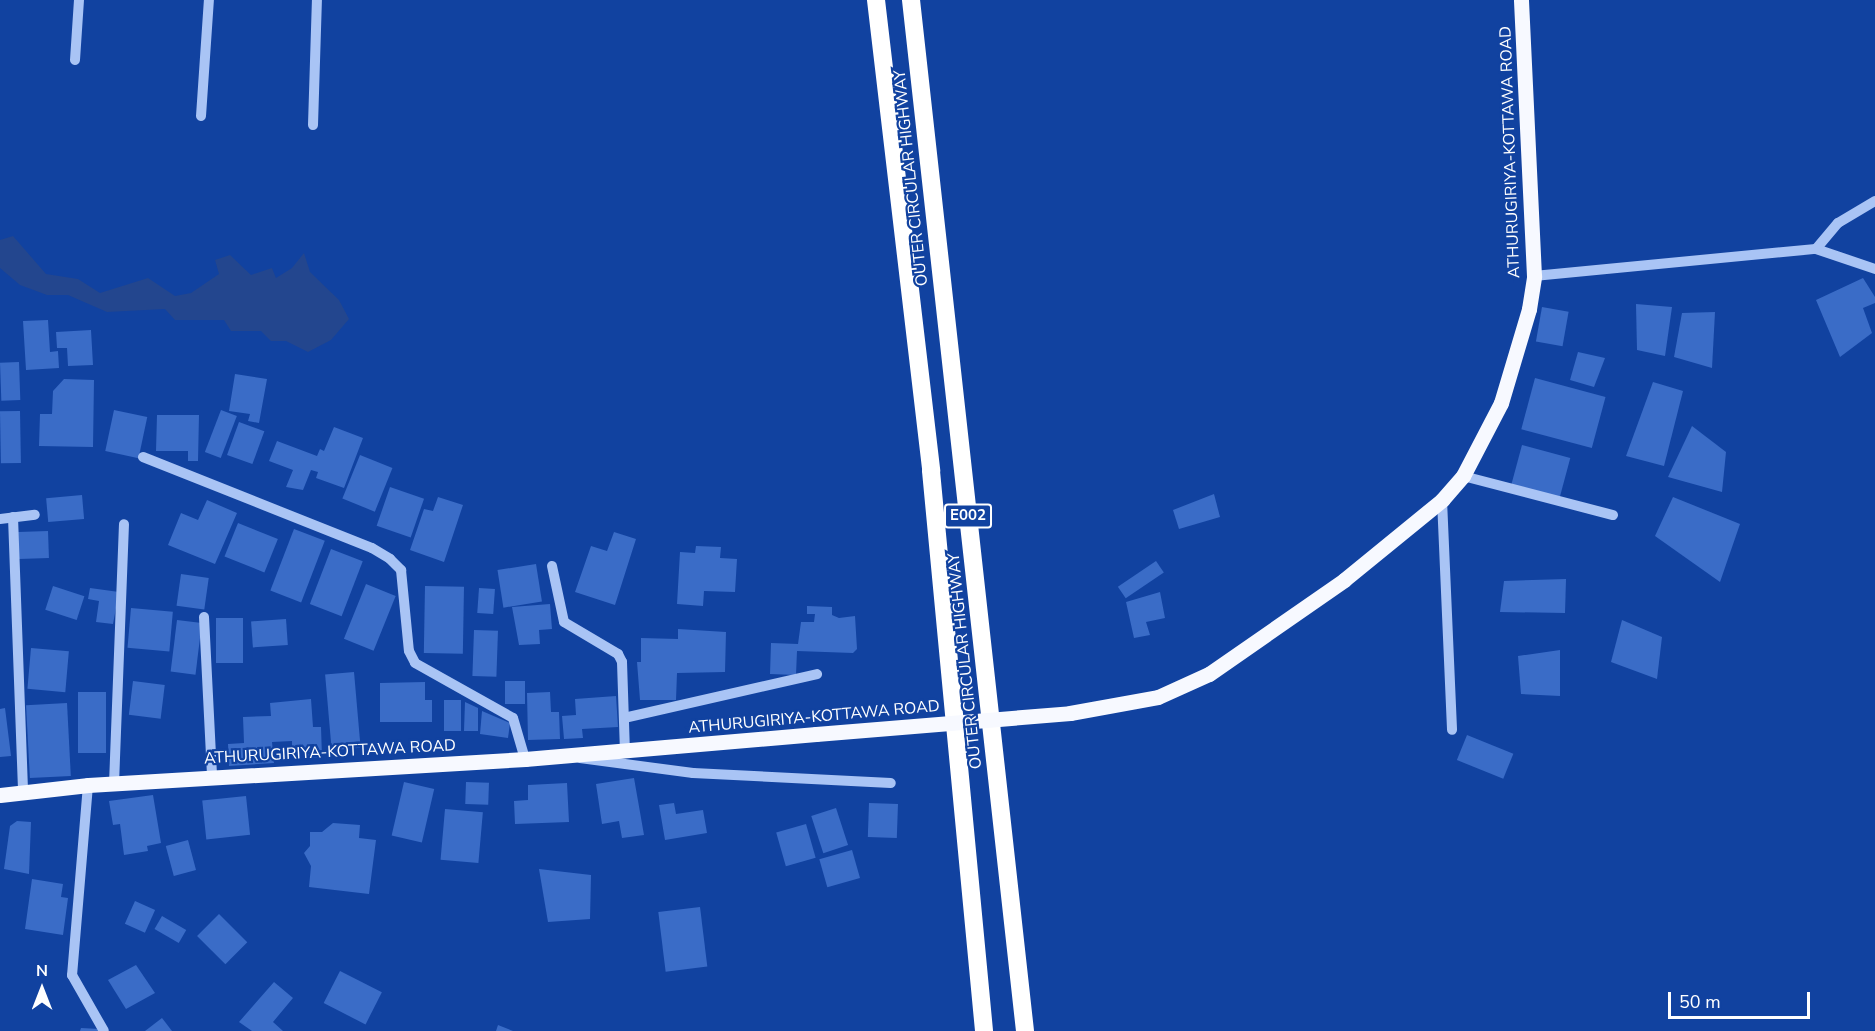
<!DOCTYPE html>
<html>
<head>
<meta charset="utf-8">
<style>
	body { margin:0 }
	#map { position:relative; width:1875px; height:1031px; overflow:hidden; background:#1142a0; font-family:"Nunito Sans",sans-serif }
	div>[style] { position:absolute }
	.water>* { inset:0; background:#23468e }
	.building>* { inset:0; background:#3a6cc7; transform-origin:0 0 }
	.minor>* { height:10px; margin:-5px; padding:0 5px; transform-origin:5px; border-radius:5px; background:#a9c4f5 }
	.major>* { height:15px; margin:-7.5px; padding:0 7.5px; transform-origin:7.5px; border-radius:7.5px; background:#f7f9ff }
	.highway>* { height:18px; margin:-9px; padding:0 9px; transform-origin:9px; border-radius:9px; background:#fff }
	.major-bridge>* { height:15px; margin:-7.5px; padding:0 7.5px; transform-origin:7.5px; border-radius:7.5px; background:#f7f9ff }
	span { translate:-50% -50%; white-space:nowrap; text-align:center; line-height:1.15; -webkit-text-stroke:4.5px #1142a0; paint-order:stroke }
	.shield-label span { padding:2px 4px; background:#1142a0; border:2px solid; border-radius:4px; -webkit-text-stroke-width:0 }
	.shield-label { font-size:15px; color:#fff; font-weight:700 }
	.street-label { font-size:16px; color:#fff }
	.north { position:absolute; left:12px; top:959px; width:60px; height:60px; -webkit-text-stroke:4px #1142a0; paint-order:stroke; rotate:0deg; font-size:16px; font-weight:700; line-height:24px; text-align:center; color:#fff }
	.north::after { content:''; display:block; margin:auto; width:21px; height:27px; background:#fff; clip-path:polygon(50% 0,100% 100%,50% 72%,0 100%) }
	.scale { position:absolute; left:1668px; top:992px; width:142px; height:27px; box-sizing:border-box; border:3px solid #fff; border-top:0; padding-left:8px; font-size:18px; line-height:21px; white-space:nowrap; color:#fff; -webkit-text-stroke:4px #1142a0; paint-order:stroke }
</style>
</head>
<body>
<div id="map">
	<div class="water">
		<i style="clip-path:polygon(13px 236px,46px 274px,78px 279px,100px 293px,148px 278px,175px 296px,191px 293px,219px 274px,215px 260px,230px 255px,251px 275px,272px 268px,276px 278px,292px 268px,304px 253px,310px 272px,339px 300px,349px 319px,331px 340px,308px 352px,286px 341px,271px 341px,261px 331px,231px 331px,224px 320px,175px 320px,165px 309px,107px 312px,68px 295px,47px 295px,20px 285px,0 268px,0 240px)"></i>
	</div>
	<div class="building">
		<i style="clip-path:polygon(1863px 278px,1875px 297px,1875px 303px,1863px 308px,1872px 333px,1840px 357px,1816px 300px)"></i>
		<i style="clip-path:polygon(1636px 304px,1672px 307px,1665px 356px,1637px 350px)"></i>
		<i style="left:1542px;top:307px;width:27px;height:35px;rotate:10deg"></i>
		<i style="clip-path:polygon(1715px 312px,1712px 368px,1674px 357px,1682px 313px)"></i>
		<i style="clip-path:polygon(48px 320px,50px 352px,58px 351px,59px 368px,26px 370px,23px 321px)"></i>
		<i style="clip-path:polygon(91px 330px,93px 365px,68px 366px,67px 348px,57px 348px,56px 332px)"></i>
		<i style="clip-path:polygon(1578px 352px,1605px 358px,1594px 387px,1570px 380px)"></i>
		<i style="left:19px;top:362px;width:38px;height:19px;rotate:88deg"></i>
		<i style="clip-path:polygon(235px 374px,267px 379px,259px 423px,248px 421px,250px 414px,229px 411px)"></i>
		<i style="left:1535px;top:378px;width:73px;height:53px;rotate:15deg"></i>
		<i style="clip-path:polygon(64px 379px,94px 380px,93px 447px,39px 446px,40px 414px,52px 414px,53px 391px)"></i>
		<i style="clip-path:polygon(1653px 382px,1683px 391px,1664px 466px,1626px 456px)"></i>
		<i style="left:114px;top:410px;width:34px;height:42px;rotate:12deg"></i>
		<i style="left:221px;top:410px;width:17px;height:45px;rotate:21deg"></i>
		<i style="left:20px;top:411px;width:52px;height:20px;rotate:89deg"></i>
		<i style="clip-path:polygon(157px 415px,199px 415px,198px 461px,188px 461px,188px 451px,156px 451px)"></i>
		<i style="left:239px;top:422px;width:27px;height:35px;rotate:20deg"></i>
		<i style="clip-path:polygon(1692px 426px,1726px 452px,1722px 492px,1668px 477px)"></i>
		<i style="clip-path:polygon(334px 427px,363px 438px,344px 488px,316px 478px,318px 472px,311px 470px,303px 490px,286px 487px,293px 470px,269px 461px,277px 441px,317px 456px,320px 449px,324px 451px)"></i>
		<i style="left:1522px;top:445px;width:50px;height:41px;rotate:15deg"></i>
		<i style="left:360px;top:455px;width:35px;height:47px;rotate:22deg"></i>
		<i style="left:390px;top:487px;width:36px;height:41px;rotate:19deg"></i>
		<i style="clip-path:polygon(1214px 494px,1220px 517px,1179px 529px,1173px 510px)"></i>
		<i style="left:82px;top:495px;width:24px;height:36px;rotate:85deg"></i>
		<i style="clip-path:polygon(438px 497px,463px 505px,444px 562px,410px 550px,424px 509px,433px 511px)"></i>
		<i style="clip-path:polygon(1673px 497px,1740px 524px,1720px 582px,1655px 536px)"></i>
		<i style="clip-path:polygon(207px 500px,237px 513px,215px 564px,168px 545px,181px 513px,198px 520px)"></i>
		<i style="left:238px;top:523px;width:43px;height:36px;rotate:22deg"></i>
		<i style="left:294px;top:529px;width:33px;height:66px;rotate:21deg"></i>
		<i style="left:48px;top:531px;width:27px;height:30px;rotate:88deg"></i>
		<i style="clip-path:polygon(614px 532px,636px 539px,615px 605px,575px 592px,591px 546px,607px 551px)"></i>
		<i style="clip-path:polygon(696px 546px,721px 547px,720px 558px,737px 559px,735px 592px,704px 591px,703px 606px,677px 604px,680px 552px,695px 553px)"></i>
		<i style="left:331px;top:549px;width:34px;height:59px;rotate:21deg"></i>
		<i style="left:1156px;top:561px;width:14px;height:46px;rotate:56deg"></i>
		<i style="left:536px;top:564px;width:38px;height:39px;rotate:81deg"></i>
		<i style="left:181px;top:574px;width:28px;height:32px;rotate:8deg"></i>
		<i style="clip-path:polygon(1566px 579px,1565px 613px,1500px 612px,1504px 581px)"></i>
		<i style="left:366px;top:584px;width:32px;height:59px;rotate:22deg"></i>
		<i style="left:53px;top:586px;width:33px;height:25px;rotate:18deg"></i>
		<i style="left:425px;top:586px;width:39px;height:67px;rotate:1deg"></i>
		<i style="clip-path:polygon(90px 588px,119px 592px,113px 624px,96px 622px,99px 601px,88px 599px)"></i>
		<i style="left:479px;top:588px;width:16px;height:25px;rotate:4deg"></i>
		<i style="clip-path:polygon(1160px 592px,1165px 618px,1146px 622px,1150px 635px,1134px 638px,1126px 602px)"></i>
		<i style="clip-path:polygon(550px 604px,552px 629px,539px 630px,540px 644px,519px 645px,512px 607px)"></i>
		<i style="clip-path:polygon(807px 606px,832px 607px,832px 615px,839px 618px,855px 616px,857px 649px,853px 653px,797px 651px,796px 675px,770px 674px,771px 643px,798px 644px,801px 622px,814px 622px,815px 614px,807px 614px)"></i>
		<i style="left:131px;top:608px;width:42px;height:40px;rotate:5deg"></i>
		<i style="left:216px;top:618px;width:27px;height:45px"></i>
		<i style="left:286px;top:619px;width:26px;height:35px;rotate:86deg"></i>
		<i style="left:177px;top:620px;width:25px;height:52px;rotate:7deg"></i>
		<i style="clip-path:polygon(1622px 620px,1662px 637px,1657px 679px,1611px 662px)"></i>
		<i style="clip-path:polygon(678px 629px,726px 632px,725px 672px,677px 673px,676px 700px,640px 700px,637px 662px,641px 662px,641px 638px,678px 639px)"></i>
		<i style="left:474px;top:630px;width:24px;height:46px;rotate:2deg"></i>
		<i style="left:31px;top:648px;width:38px;height:41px;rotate:5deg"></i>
		<i style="clip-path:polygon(1560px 650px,1560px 696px,1521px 694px,1518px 656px)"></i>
		<i style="left:354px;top:672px;width:76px;height:29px;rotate:85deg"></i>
		<i style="left:133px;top:681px;width:32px;height:34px;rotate:7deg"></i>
		<i style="left:525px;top:681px;width:23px;height:20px;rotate:90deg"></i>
		<i style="clip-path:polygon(425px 682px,425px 700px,432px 700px,432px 722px,380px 722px,380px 683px)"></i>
		<i style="left:78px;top:692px;width:28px;height:61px"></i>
		<i style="clip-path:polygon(550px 692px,551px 712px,559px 712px,560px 739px,528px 740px,527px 693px)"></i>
		<i style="clip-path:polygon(616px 696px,618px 727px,582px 729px,583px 738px,564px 739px,562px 716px,576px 715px,575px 699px)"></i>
		<i style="clip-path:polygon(311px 699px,313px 727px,321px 727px,322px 757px,303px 758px,303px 748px,292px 749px,292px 741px,272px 742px,274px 763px,229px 766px,228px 744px,244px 743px,243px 717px,271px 716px,270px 703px)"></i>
		<i style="left:444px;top:700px;width:17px;height:31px"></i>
		<i style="clip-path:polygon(465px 702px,478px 708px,478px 731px,464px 731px)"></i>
		<i style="left:67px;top:703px;width:73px;height:41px;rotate:87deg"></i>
		<i style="clip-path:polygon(5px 708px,11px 756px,0 757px,0 709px)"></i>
		<i style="clip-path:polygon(482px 711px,510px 723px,508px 738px,480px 734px)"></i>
		<i style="left:1467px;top:735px;width:50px;height:27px;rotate:22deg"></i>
		<i style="clip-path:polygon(634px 778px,644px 835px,622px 838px,619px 821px,602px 824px,596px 784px)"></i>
		<i style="left:404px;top:782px;width:31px;height:55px;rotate:13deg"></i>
		<i style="left:466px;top:782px;width:23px;height:22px;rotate:2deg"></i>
		<i style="clip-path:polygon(567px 783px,569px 822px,515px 824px,514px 801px,528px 800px,528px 785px)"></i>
		<i style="clip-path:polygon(153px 795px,161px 843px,147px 846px,148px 851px,124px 855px,120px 824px,113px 825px,109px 801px)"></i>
		<i style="left:246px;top:796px;width:39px;height:44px;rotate:84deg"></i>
		<i style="clip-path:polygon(674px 803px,676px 814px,703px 810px,707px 833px,665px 840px,659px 805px)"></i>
		<i style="left:869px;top:803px;width:29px;height:34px;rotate:2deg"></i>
		<i style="left:836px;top:808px;width:39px;height:26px;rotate:72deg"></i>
		<i style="left:445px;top:809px;width:38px;height:51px;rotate:5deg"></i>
		<i style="clip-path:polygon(17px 821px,31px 822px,29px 874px,4px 869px,10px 826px)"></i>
		<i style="clip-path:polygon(333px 823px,360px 825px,359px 838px,376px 840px,369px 894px,309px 887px,311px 866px,304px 853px,310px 846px,310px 832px,322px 832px)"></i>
		<i style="left:806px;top:824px;width:35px;height:31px;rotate:74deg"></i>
		<i style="left:188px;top:840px;width:31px;height:23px;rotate:75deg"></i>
		<i style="left:852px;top:850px;width:29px;height:34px;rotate:74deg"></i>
		<i style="clip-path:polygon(539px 869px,591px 875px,590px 919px,548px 922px)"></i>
		<i style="clip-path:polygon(32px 879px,63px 884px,61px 897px,68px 898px,63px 935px,25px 929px)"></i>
		<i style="left:135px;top:901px;width:22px;height:25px;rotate:24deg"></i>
		<i style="left:700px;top:907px;width:60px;height:42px;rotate:83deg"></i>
		<i style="left:219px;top:914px;width:40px;height:31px;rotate:45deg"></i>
		<i style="left:162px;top:916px;width:28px;height:15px;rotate:30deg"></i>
		<i style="clip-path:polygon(136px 965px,155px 993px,126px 1009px,108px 980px)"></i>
		<i style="left:340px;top:971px;width:47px;height:36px;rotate:27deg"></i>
		<i style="clip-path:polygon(274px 982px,293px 998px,273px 1022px,283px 1031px,252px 1031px,239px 1022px)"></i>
		<i style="clip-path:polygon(162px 1018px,172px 1031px,145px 1031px)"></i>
		<i style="clip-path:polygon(498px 1025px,513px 1031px,496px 1031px)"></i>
		<i style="clip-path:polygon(81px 1028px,99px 1029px,99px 1031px,80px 1031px)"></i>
	</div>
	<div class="minor">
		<i style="left:75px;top:60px;width:60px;rotate:-86.2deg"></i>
		<i style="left:201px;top:116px;width:116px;rotate:-86.1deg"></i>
		<i style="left:313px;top:125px;width:125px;rotate:-88.2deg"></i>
		<i style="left:1816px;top:249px;width:34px;rotate:-50deg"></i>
		<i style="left:1838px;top:223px;width:43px;rotate:-30.7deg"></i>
		<i style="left:1534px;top:276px;width:283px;rotate:-5.5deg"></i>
		<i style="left:1816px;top:249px;width:62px;rotate:18.7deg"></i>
		<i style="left:143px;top:457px;width:246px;rotate:21.7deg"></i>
		<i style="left:372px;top:548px;width:21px;rotate:31deg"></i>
		<i style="left:390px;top:559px;width:16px;rotate:45deg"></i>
		<i style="left:401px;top:570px;width:81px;rotate:84.4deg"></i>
		<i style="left:409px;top:651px;width:13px;rotate:63deg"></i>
		<i style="left:415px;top:663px;width:112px;rotate:29.3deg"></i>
		<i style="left:513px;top:718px;width:43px;rotate:73.7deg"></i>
		<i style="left:1463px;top:476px;width:155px;rotate:14.6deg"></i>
		<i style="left:1442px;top:500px;width:230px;rotate:87.5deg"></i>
		<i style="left:13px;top:517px;width:274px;rotate:87.9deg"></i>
		<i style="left:0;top:519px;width:35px;rotate:-7deg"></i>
		<i style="left:552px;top:566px;width:57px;rotate:77.9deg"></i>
		<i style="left:564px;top:622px;width:63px;rotate:30.7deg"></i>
		<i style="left:618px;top:654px;width:9px;rotate:63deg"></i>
		<i style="left:622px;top:662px;width:89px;rotate:88.1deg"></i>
		<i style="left:204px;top:617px;width:160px;rotate:87.1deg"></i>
		<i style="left:624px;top:718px;width:198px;rotate:-12.8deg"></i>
		<i style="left:580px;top:758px;width:114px;rotate:7.6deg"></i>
		<i style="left:693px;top:773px;width:198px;rotate:2.9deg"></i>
		<i style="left:114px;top:784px;width:260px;rotate:-87.8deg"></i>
		<i style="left:88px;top:785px;width:191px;rotate:94.8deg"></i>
		<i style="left:72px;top:975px;width:64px;rotate:60.3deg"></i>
	</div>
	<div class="major">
		<i style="left:1070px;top:713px;width:89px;rotate:-10.3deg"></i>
		<i style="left:1158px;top:697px;width:56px;rotate:-24.3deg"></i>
		<i style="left:1209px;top:674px;width:165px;rotate:-34.8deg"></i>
		<i style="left:1344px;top:580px;width:127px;rotate:-39.2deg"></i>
		<i style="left:1442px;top:500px;width:32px;rotate:-49deg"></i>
		<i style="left:1463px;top:476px;width:82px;rotate:-62.5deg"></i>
		<i style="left:1501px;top:403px;width:98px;rotate:-73.4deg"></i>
		<i style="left:1529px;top:309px;width:33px;rotate:-81deg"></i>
		<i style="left:1534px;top:276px;width:276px;rotate:-92.7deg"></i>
		<i style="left:0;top:795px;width:89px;rotate:-6.5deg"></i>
		<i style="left:88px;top:785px;width:438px;rotate:-3.4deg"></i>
		<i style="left:525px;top:759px;width:292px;rotate:-4.9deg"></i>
	</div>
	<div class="highway">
		<i style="left:876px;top:0;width:474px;rotate:83.3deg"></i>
		<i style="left:931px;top:471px;width:563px;rotate:84.59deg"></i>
		<i style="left:911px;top:0;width:1037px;rotate:83.69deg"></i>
	</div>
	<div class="major-bridge">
		<i style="left:816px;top:734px;width:255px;rotate:-4.7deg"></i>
	</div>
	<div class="shield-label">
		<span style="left:968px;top:516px">E002</span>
	</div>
	<div class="street-label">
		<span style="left:1510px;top:152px;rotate:-92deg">ATHURUGIRIYA-KOTTAWA ROAD</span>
		<span style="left:911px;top:178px;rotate:-96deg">OUTER CIRCULAR HIGHWAY</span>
		<span style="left:965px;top:661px;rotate:-96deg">OUTER CIRCULAR HIGHWAY</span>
		<span style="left:814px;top:717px;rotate:-5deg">ATHURUGIRIYA-KOTTAWA ROAD</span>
		<span style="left:330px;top:752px;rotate:-3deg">ATHURUGIRIYA-KOTTAWA ROAD</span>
	</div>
	<div class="north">N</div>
	<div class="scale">50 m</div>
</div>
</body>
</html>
